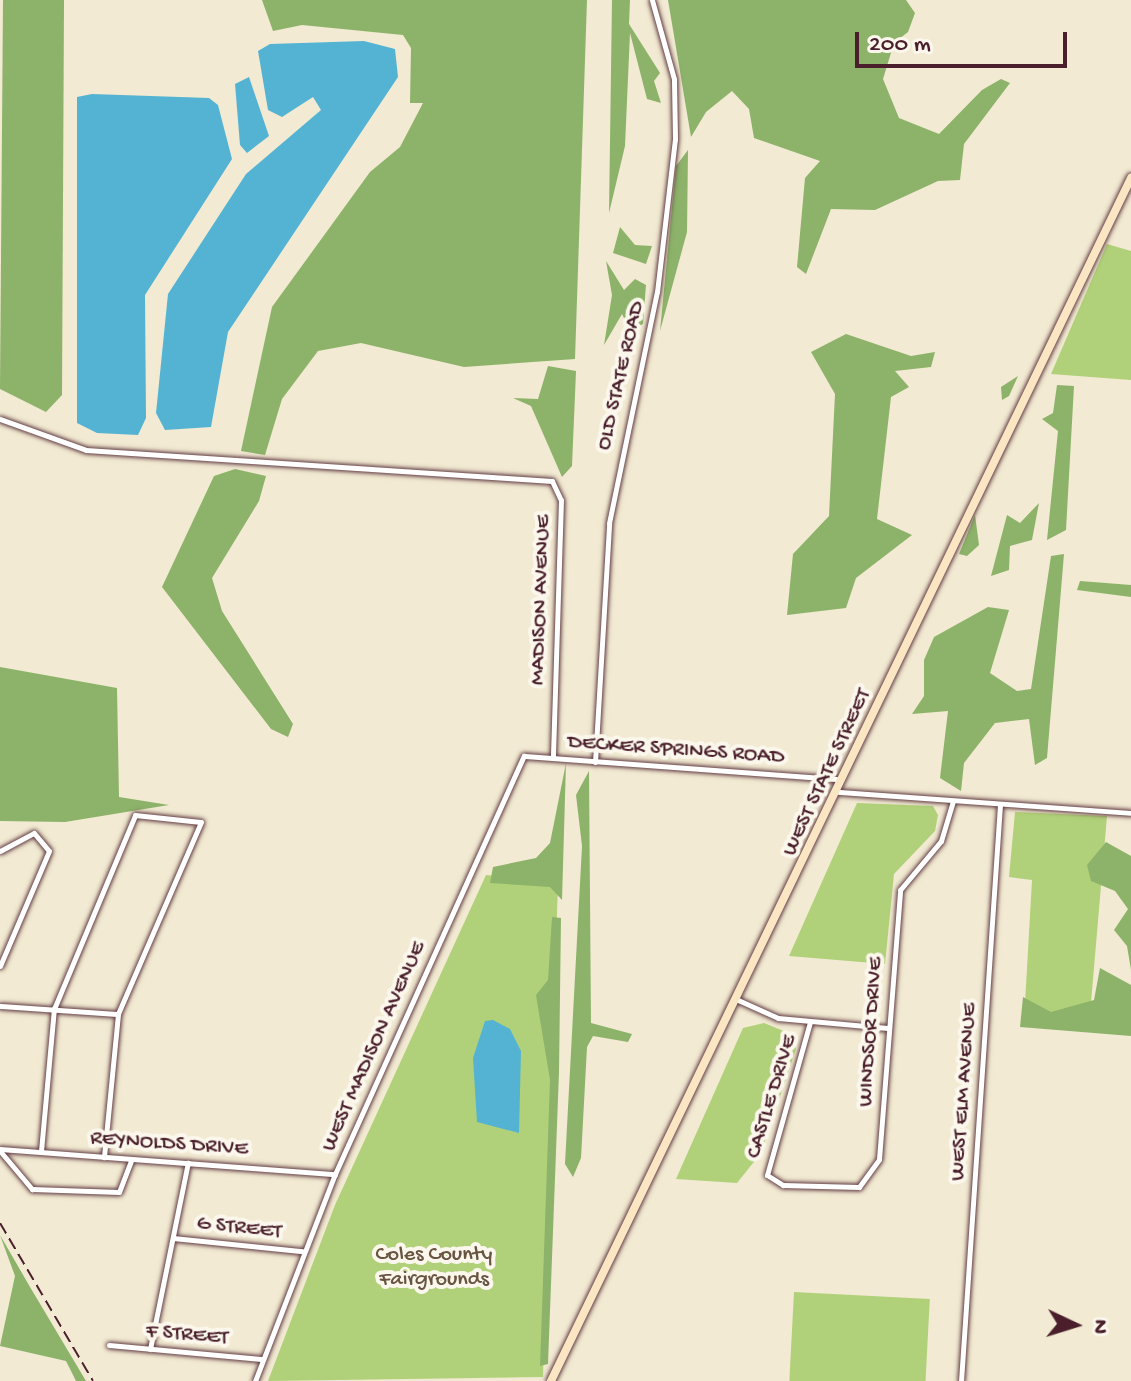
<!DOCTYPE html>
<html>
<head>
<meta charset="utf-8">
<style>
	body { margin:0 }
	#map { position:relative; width:1131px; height:1381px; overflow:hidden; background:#f2ead2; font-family:"Gochi Hand",sans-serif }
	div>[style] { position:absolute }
	.green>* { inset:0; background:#b0d179; transform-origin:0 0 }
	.forest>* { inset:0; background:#8cb369 }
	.water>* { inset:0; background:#54b3d3 }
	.roads { filter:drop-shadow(0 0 2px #633d44) drop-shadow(0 0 2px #633d44) }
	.street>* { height:5px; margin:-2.5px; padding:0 2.5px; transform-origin:2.5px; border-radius:2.5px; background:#fff }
	.secondary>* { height:8px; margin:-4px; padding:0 4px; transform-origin:4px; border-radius:4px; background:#fbe6c4 }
	.rail>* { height:2px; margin-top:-1px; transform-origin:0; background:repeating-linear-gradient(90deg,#4a1f2b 0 12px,transparent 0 18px) }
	span { translate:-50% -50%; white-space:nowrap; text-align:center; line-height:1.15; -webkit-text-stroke:8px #fbf7ec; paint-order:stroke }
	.street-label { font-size:22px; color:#4a1f2b }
	.park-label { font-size:22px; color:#695442 }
	.north { position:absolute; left:1035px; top:1285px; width:80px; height:80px; -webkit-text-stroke:6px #fbf7ec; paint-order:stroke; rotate:94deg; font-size:22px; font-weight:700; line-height:32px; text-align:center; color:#4a1f2b }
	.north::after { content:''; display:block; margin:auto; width:28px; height:36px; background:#4a1f2b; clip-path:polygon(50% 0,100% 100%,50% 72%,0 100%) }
	.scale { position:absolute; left:855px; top:32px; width:212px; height:36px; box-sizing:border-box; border:4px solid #4a1f2b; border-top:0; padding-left:10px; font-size:24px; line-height:28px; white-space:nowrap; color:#4a1f2b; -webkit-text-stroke:6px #fbf7ec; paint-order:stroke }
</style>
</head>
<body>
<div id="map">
	<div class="green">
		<i style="clip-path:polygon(1107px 244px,1131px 251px,1131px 380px,1051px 374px)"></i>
		<i style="clip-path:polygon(857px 803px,933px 806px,938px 815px,935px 831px,894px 874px,885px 964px,789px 956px)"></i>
		<i style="clip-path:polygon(1015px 812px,1107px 816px,1089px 1026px,1024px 1021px,1032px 880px,1009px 877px)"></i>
		<i style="clip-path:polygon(486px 875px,558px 882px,543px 1377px,268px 1381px,335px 1205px)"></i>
		<i style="clip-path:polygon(764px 1023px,791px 1034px,796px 1049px,761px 1153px,737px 1183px,676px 1179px,743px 1028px)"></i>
		<i style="left:794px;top:1292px;width:136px;height:89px;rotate:3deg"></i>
	</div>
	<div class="forest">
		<i style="clip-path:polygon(3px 0,64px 0,62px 395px,46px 412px,0 389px)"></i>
		<i style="clip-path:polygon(262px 0,587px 0,575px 359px,464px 367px,361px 343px,318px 351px,282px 399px,265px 455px,241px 451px,272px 307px,370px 172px,400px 147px,423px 103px,410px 103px,411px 48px,403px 35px,302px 25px,273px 31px)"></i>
		<i style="clip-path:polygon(612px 0,630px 0,629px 24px,660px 73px,654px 81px,661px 103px,647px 99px,630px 33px,625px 146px,609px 213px)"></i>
		<i style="clip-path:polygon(668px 0,906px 0,915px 13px,908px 32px,894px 43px,883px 79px,899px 118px,939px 134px,982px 90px,1001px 79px,1010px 83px,964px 144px,960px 180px,938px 181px,875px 210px,831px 209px,806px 274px,797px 267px,805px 178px,820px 161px,754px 138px,749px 109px,732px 91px,706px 112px,691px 137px)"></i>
		<i style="clip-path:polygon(688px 150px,687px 232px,660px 331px,676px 166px)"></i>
		<i style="clip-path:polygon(620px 227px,635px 245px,652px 246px,646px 264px,613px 253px)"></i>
		<i style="clip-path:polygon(606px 261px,624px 290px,635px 279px,646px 285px,643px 324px,630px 330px,622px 314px,604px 345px,612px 295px)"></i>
		<i style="clip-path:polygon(846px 334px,911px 356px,935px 352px,931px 367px,895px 371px,909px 387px,891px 397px,877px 519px,912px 535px,856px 578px,846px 608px,787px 615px,793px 554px,829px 516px,835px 394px,811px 352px)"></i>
		<i style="clip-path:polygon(548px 366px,576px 371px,572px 466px,562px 477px,531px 406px,513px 398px,538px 399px)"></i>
		<i style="clip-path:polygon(1018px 376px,1009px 396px,1002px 400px,1001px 387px)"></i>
		<i style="clip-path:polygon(1057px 385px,1074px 386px,1066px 530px,1047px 540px,1058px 431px,1042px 419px,1053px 413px)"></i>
		<i style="clip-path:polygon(235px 469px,266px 476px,259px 501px,212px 578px,222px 611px,293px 724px,288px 737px,271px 729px,162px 587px,214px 476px)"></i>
		<i style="clip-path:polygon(1039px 503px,1032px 540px,1010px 546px,1009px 570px,991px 576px,1007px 515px,1020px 523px)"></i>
		<i style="clip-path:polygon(975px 515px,979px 545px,967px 556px,959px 554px)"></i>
		<i style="clip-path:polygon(1064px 554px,1047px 758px,1035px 765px,1029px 719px,995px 723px,964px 763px,961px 791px,940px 778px,948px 711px,912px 714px,924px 696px,924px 660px,934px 637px,988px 607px,1009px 610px,990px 673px,1017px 691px,1031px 689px,1051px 556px)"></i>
		<i style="clip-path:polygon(1080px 581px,1131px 585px,1131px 597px,1077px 590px)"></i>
		<i style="clip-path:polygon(0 667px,117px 688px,119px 797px,169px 805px,65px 822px,0 821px)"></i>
		<i style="clip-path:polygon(566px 763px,562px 900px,550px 887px,490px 883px,493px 867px,536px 858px,550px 843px)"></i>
		<i style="clip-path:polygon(589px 771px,591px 1023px,632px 1034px,628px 1042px,593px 1036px,587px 1047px,581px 1158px,573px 1177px,565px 1164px,582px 846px,576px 795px)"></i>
		<i style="clip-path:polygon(1106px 842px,1131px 856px,1131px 970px,1127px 946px,1114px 930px,1128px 909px,1115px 891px,1091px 881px,1087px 865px)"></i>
		<i style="clip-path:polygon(552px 917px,561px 918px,559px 1072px,548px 1364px,540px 1366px,550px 1080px,536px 995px,548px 980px)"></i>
		<i style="clip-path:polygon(1100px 968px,1131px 985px,1131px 1036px,1020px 1027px,1023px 997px,1051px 1012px,1094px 1000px)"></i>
		<i style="clip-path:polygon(0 1235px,30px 1287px,86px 1381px,76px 1381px,66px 1361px,0 1346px,15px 1276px)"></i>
	</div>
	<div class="water">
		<i style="clip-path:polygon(364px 41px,395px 49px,398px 77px,228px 332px,211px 427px,165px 430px,156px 413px,168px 294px,246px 174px,321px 110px,313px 97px,282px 117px,268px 110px,258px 51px,270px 44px)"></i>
		<i style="clip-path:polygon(249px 77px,269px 136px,247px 153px,240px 145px,235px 84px)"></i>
		<i style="clip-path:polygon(92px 94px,209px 98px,218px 105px,232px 159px,145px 295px,146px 418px,138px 435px,97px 433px,77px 423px,77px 97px)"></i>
		<i style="clip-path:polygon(493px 1020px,510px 1029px,521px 1051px,519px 1133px,477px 1122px,473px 1058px,485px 1021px)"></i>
	</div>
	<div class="roads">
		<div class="street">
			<i style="left:0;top:419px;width:91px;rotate:19.8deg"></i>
			<i style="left:86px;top:450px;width:467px;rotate:3.8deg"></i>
			<i style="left:552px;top:481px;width:21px;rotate:65deg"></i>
			<i style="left:561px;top:500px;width:258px;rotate:91.8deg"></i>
			<i style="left:595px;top:762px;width:239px;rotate:-86.6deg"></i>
			<i style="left:609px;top:523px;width:236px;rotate:-78.3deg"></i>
			<i style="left:657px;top:292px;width:154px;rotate:-83.3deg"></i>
			<i style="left:675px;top:139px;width:60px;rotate:-91deg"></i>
			<i style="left:674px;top:79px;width:82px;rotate:-105.6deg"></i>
			<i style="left:839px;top:792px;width:293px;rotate:4.1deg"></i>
			<i style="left:0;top:851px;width:38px;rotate:-28deg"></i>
			<i style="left:34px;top:833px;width:23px;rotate:50deg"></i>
			<i style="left:49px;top:851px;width:125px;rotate:113.1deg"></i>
			<i style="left:738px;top:1000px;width:44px;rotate:24.2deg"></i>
			<i style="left:778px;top:1018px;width:110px;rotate:5.2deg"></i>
			<i style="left:0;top:1006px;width:118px;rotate:3.9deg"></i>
			<i style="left:810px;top:1022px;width:159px;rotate:105.7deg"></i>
			<i style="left:767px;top:1175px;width:19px;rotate:32deg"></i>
			<i style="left:783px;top:1185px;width:76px;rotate:1.5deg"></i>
			<i style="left:859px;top:1187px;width:34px;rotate:-54deg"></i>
			<i style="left:879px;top:1159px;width:270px;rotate:-85.5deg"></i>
			<i style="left:900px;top:890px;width:64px;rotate:-50.1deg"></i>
			<i style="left:941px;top:841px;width:42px;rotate:-73.3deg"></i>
			<i style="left:0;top:1149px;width:336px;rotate:4.3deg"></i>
			<i style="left:0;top:1151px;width:50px;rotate:49.9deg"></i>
			<i style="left:32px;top:1189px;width:87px;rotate:2deg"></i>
			<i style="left:119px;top:1192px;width:34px;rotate:-69deg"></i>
			<i style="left:41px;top:1151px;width:143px;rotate:-84.8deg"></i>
			<i style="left:54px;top:1009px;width:210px;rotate:-67.3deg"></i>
			<i style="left:135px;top:815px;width:66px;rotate:6.1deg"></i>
			<i style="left:201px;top:822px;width:209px;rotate:113.4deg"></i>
			<i style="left:118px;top:1014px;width:144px;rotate:95.6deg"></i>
			<i style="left:173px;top:1238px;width:130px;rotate:5.8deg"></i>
			<i style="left:109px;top:1345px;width:153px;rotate:5.3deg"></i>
			<i style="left:150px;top:1349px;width:190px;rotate:-78.5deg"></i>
			<i style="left:255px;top:1381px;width:222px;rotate:-68.9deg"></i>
			<i style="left:335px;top:1174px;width:459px;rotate:-65.7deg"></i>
			<i style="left:524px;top:756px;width:317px;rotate:4.2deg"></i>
			<i style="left:961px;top:1381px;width:578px;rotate:-86.13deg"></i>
		</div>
		<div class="secondary">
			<i style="left:551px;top:1381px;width:1336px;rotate:-64.26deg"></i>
		</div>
	</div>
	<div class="rail">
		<i style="left:0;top:1223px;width:183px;rotate:59.5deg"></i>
	</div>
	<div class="street-label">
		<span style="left:622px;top:376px;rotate:-77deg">OLD STATE ROAD</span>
		<span style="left:542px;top:600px;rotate:-88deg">MADISON AVENUE</span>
		<span style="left:676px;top:751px;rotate:4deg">DECKER SPRINGS ROAD</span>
		<span style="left:828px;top:773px;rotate:-65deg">WEST STATE STREET</span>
		<span style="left:872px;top:1032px;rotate:-86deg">WINDSOR DRIVE</span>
		<span style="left:375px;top:1047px;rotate:-66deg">WEST MADISON AVENUE</span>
		<span style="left:965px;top:1092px;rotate:-86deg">WEST ELM AVENUE</span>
		<span style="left:773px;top:1097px;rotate:-73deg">CASTLE DRIVE</span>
		<span style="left:169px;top:1145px;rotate:4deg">REYNOLDS DRIVE</span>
		<span style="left:239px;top:1229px;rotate:6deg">G STREET</span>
		<span style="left:187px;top:1336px;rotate:5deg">F STREET</span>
	</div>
	<div class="park-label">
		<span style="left:434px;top:1268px">Coles County<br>Fairgrounds</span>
	</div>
	<div class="north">N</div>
	<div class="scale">200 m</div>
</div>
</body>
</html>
